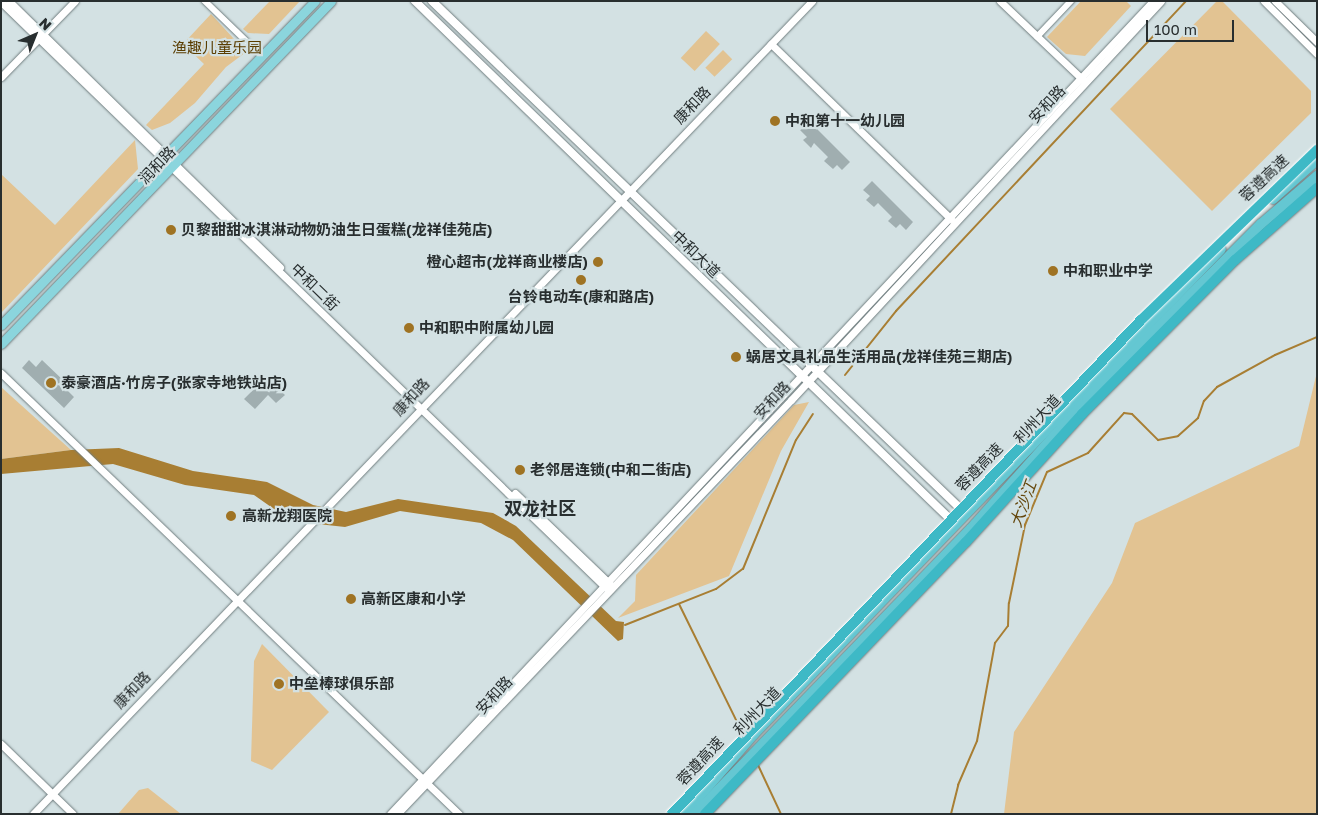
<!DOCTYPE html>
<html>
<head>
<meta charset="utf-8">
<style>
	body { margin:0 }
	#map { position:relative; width:1318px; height:815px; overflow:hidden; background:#d3e1e3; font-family:"Golos Text","Noto Sans SC",sans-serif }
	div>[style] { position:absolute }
	.green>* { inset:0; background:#e2c392; transform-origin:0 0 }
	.water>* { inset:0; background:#a87e33 }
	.stream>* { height:2px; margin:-1px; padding:0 1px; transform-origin:1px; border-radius:1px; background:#a87e33 }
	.building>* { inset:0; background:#a0aeb0 }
	.roads { filter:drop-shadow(0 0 1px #707d7f) drop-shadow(0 0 1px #707d7f) }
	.minor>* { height:5.5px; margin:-2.75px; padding:0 2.75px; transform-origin:2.75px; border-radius:2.75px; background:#fff }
	.tertiary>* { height:7px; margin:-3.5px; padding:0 3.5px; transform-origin:3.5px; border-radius:3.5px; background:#fff }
	.secondary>* { height:8px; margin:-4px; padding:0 4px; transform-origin:4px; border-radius:4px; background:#fff }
	.primary>* { height:9px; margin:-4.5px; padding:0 4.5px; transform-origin:4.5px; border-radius:4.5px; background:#8bd5dd }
	.trunk>* { height:10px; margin:-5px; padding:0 5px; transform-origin:5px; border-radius:5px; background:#64c7d2 }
	.motorway>* { height:10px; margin:-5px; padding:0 5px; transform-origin:5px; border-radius:5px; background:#3eb9c6 }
	.bridges { filter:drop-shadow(0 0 1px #fff) drop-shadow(0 0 1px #fff) }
	.motorway-bridge>* { height:10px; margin:-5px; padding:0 5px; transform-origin:5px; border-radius:5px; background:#3eb9c6 }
	.dots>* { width:14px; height:14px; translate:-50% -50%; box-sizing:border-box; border:2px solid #d3e1e3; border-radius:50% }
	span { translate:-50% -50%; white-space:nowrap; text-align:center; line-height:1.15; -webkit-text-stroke:4.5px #d3e1e3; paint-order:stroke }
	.park-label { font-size:15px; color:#5a3d00 }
	.street-label { font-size:15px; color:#282e2f }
	.poi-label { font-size:15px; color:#282e2f; font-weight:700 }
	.left { translate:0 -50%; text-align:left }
	.right { translate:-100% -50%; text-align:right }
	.water-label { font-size:16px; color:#64460b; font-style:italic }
	.quarter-label { font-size:18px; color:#282e2f; font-weight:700 }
	.frame { position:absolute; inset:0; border:2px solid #282e2f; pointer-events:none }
	.north { position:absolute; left:10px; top:10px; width:50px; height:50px; -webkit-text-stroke:4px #d3e1e3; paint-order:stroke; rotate:44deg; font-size:14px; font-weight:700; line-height:20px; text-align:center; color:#282e2f }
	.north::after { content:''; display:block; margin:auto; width:18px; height:22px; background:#282e2f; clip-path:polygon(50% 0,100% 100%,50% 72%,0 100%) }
	.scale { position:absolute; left:1146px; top:20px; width:88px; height:22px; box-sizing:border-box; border:2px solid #282e2f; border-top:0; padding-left:6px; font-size:15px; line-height:18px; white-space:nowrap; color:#282e2f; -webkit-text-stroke:4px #d3e1e3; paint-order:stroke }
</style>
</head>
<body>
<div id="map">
	<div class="green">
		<i style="clip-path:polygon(270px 1px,300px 1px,269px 34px,248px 33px,243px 29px)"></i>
		<i style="clip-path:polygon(1081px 1px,1126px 1px,1131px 6px,1085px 56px,1066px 54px,1047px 37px)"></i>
		<i style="clip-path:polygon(1217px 1px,1222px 1px,1311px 91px,1311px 113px,1212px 211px,1110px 109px)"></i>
		<i style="clip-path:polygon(211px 14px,246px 52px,226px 67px,195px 103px,170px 123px,152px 130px,146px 125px,204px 64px,183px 44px)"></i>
		<i style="left:706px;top:31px;width:19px;height:37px;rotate:43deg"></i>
		<i style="left:723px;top:50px;width:13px;height:25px;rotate:45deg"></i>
		<i style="clip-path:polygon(135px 140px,138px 169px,1px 313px,1px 174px,55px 225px)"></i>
		<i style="clip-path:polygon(1317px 372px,1317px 814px,1004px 814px,1014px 732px,1112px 583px,1135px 523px,1299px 446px)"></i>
		<i style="clip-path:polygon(1px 387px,71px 450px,1px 459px)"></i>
		<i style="clip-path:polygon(809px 402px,781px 451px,729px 576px,618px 618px,635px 601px,636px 575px,794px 405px)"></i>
		<i style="clip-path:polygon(262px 644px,329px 712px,272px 770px,251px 761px,254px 661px)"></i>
		<i style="clip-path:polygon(148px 788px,181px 814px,118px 814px,139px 790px)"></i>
	</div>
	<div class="water">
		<i style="clip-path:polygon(119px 448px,193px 471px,267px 482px,313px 505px,346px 512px,398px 499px,493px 513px,516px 526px,616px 621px,624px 622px,623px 639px,618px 641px,513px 540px,481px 523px,400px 511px,345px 527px,291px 521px,254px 495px,185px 485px,113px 464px,1px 474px,1px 459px,71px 450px)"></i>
	</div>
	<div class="stream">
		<i style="left:845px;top:375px;width:82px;rotate:-51.4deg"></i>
		<i style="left:896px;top:311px;width:424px;rotate:-46.9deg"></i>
		<i style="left:679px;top:604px;width:145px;rotate:63.8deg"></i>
		<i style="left:625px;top:625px;width:98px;rotate:-21.6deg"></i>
		<i style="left:716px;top:589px;width:34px;rotate:-37deg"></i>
		<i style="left:743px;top:569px;width:139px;rotate:-67.7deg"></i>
		<i style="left:796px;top:440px;width:31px;rotate:-57deg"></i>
		<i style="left:758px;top:765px;width:54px;rotate:64.9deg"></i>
		<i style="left:951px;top:814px;width:30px;rotate:-76deg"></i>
		<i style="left:958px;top:785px;width:48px;rotate:-66.6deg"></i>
		<i style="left:977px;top:741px;width:100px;rotate:-79.6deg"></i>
		<i style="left:995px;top:643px;width:21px;rotate:-53deg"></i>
		<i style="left:1008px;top:626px;width:23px;rotate:-88deg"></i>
		<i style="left:1009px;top:603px;width:80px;rotate:-78.4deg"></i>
		<i style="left:1025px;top:525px;width:57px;rotate:-67.5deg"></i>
		<i style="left:1047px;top:472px;width:45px;rotate:-24.9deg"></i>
		<i style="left:1088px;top:453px;width:54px;rotate:-48deg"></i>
		<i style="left:1124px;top:413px;width:8px;rotate:7deg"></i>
		<i style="left:1132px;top:414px;width:37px;rotate:45deg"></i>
		<i style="left:1158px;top:440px;width:20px;rotate:-11deg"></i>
		<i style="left:1178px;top:436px;width:27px;rotate:-42deg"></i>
		<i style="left:1198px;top:418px;width:18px;rotate:-71deg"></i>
		<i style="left:1204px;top:401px;width:19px;rotate:-47deg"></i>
		<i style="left:1217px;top:387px;width:66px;rotate:-28.9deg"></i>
		<i style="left:1275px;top:355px;width:46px;rotate:-23.2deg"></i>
	</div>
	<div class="building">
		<i style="clip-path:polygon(809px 121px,850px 162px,842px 170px,837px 165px,833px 169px,824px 161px,828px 157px,814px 143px,811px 148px,803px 140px,807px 137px,800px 130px)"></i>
		<i style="clip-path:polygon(872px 181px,913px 222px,906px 230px,900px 224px,896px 228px,888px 221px,892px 217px,878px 203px,874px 207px,866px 200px,870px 196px,863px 190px)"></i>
		<i style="clip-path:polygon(29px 360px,36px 367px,42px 360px,65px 382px,62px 385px,74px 397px,64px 408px,22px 368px)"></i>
		<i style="clip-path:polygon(270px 380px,285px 395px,276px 403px,268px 395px,255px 409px,244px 399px,262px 381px,265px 384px)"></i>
	</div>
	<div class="roads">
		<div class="minor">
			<i style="left:205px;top:1px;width:79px;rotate:44deg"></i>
			<i style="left:1037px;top:37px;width:50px;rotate:-46.6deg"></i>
		</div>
		<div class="tertiary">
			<i style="left:9px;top:1px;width:380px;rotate:44.5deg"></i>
			<i style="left:1000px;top:1px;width:115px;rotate:43.6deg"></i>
			<i style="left:1264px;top:1px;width:75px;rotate:45deg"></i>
			<i style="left:1275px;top:1px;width:59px;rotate:44.3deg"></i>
			<i style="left:1px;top:2px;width:842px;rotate:44.09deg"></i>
			<i style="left:771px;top:44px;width:252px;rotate:44.2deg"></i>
			<i style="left:1px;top:77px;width:106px;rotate:-45.8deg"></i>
			<i style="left:1px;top:373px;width:636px;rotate:43.92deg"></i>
			<i style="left:515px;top:493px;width:132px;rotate:43.8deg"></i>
			<i style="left:1px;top:744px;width:100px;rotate:44.2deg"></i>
			<i style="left:33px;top:814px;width:1126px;rotate:-46.22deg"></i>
			<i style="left:390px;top:814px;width:1115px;rotate:-46.82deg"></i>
			<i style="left:397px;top:814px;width:572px;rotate:-46.42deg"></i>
			<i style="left:791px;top:400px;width:544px;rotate:-47.16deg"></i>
		</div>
		<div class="secondary">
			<i style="left:415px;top:1px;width:750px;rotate:44.08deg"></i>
			<i style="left:432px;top:1px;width:738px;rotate:43.85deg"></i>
		</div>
		<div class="primary">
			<i style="left:1px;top:325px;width:451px;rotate:-45.9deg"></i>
			<i style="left:1px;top:344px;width:476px;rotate:-46.1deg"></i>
		</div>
		<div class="trunk">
			<i style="left:1273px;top:199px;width:59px;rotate:-41.6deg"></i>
			<i style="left:684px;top:814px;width:106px;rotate:-48.8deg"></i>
			<i style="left:754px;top:734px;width:673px;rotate:-46.08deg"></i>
			<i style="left:695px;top:814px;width:403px;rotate:-46deg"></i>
			<i style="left:975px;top:524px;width:168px;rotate:-48.1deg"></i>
			<i style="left:1087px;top:399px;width:247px;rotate:-45.2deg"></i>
			<i style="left:1261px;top:224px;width:74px;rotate:-40.6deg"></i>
		</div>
		<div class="motorway">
			<i style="left:705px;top:814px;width:377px;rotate:-46.2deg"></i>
			<i style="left:966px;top:542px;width:173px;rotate:-47.8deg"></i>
			<i style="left:1082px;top:414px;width:217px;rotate:-45.2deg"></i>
			<i style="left:1235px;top:260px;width:109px;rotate:-41.3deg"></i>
		</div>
	</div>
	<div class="bridges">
		<div class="motorway-bridge">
			<i style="left:672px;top:814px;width:681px;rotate:-46.49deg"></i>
			<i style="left:1141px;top:320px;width:245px;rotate:-44deg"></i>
		</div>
	</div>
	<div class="dots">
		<i style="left:775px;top:121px;background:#9f7323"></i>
		<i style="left:171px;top:230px;background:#9f7323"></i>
		<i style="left:598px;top:262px;background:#9f7323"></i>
		<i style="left:1053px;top:271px;background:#9f7323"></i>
		<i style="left:581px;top:280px;background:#9f7323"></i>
		<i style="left:409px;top:328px;background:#9f7323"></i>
		<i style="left:736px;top:357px;background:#9f7323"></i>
		<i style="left:51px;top:383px;background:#9f7323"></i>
		<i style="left:520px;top:470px;background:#9f7323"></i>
		<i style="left:231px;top:516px;background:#9f7323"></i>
		<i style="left:351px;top:599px;background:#9f7323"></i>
		<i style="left:279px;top:684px;background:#9f7323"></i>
	</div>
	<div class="park-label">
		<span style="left:217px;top:48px">渔趣儿童乐园</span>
	</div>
	<div class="street-label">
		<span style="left:1047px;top:104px;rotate:-47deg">安和路</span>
		<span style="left:692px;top:105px;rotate:-46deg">康和路</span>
		<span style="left:157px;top:165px;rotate:-46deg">润和路</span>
		<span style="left:1264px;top:178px;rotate:-43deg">蓉遵高速</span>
		<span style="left:696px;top:254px;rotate:44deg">中和大道</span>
		<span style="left:315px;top:287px;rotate:44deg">中和二街</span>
		<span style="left:411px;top:397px;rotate:-47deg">康和路</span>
		<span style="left:772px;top:400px;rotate:-47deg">安和路</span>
		<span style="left:1037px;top:419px;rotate:-47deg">利州大道</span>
		<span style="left:979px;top:467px;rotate:-46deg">蓉遵高速</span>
		<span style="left:132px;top:690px;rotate:-46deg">康和路</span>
		<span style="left:494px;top:695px;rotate:-47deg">安和路</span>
		<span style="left:757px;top:711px;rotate:-46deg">利州大道</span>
		<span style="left:700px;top:761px;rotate:-47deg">蓉遵高速</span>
	</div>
	<div class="poi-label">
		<span class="left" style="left:785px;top:121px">中和第十一幼儿园</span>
		<span class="left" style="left:181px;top:230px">贝黎甜甜冰淇淋动物奶油生日蛋糕(龙祥佳苑店)</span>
		<span class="right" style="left:588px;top:262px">橙心超市(龙祥商业楼店)</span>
		<span class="left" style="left:1063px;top:271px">中和职业中学</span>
		<span style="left:581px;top:297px">台铃电动车(康和路店)</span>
		<span class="left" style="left:419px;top:328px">中和职中附属幼儿园</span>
		<span class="left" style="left:746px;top:357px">蜗居文具礼品生活用品(龙祥佳苑三期店)</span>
		<span class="left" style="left:61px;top:383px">泰豪酒店·竹房子(张家寺地铁站店)</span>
		<span class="left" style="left:530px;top:470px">老邻居连锁(中和二街店)</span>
		<span class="left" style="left:242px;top:516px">高新龙翔医院</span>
		<span class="left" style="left:361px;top:599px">高新区康和小学</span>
		<span class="left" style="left:289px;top:684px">中垒棒球俱乐部</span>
	</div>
	<div class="water-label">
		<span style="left:1023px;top:504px;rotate:-70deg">大沙江</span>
	</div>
	<div class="quarter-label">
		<span style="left:540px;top:508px">双龙社区</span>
	</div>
	<div class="frame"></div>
	<div class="north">N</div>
	<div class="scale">100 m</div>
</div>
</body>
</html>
